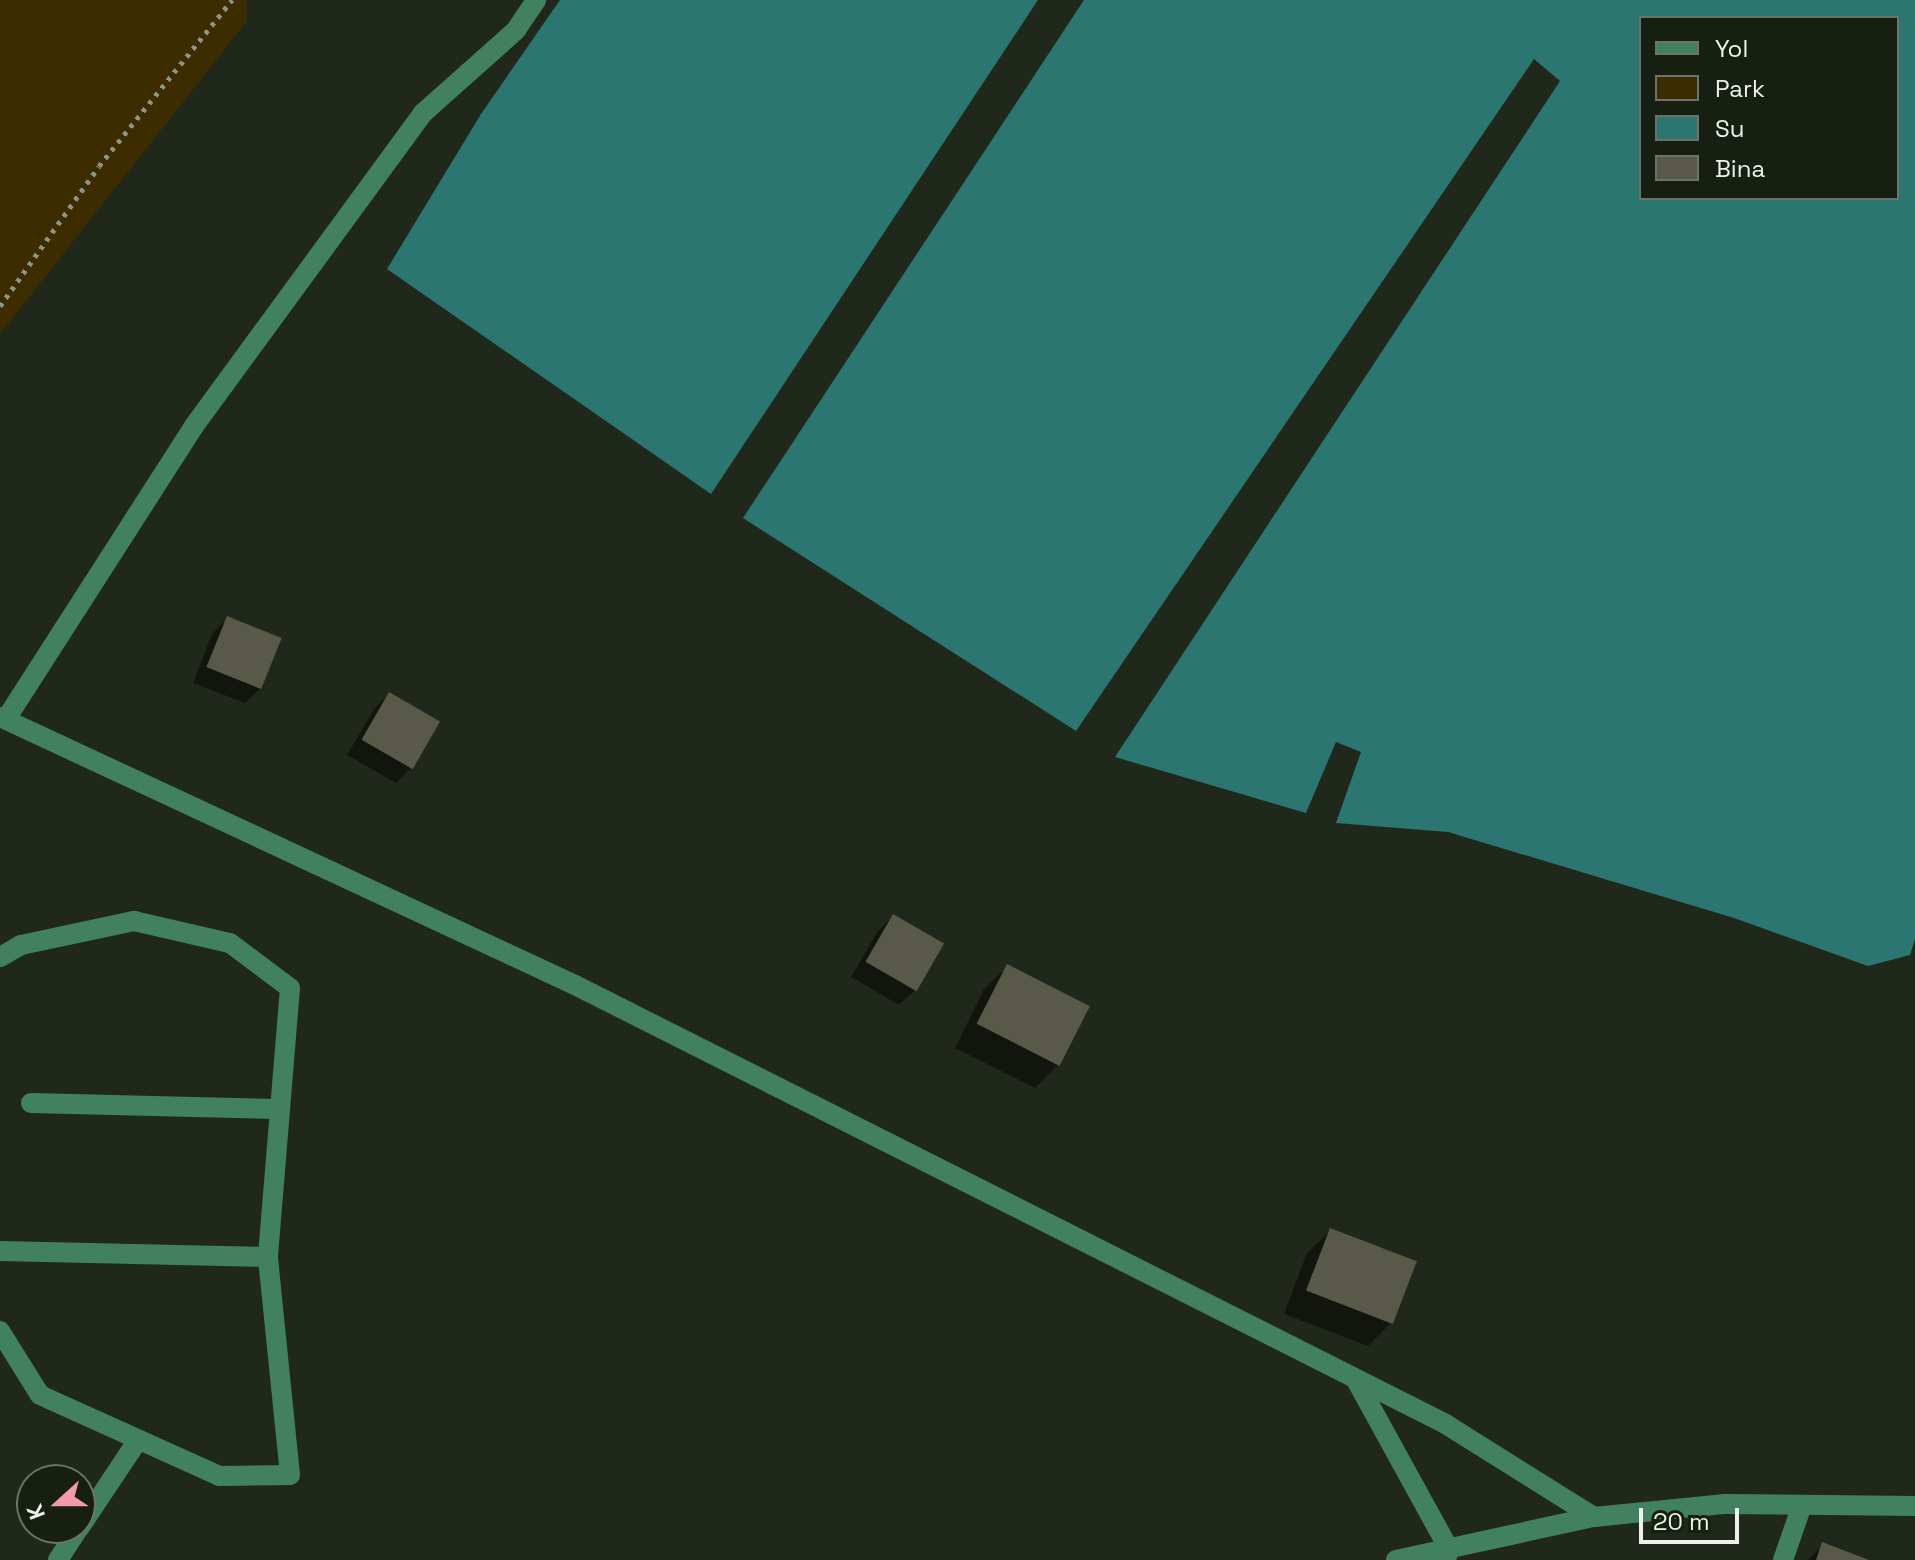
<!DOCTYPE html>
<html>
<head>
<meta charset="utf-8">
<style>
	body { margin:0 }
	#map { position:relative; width:1915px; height:1560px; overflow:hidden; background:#20281b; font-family:"Space Grotesk",sans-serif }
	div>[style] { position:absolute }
	.green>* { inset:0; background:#3e2c01 }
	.water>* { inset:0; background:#2b7670 }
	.shadow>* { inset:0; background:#0007 }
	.building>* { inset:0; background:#585948; transform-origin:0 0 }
	.path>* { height:5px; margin-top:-2.5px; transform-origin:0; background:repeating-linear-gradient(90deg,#8d9489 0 4px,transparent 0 10px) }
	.minor>* { height:20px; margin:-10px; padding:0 10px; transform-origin:10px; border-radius:10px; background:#418162 }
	span { translate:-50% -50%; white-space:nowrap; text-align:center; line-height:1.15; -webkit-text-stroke:8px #161f12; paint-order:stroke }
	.legend { position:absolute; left:1639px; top:16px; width:260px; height:184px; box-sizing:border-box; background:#161f12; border:2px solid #6c7368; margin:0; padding:10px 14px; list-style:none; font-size:24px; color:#ecf2e9 }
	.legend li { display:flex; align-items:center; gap:16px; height:40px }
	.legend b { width:40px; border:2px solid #6c7368 }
	.north { position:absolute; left:16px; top:1464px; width:80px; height:80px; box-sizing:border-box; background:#161f12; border:2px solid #6c7368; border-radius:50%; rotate:249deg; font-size:22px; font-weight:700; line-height:32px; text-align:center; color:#ecf2e9 }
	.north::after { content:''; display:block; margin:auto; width:28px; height:36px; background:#f29aac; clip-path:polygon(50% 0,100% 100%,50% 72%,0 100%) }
	.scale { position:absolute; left:1639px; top:1508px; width:100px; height:36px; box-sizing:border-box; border:4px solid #ecf2e9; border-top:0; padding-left:10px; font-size:24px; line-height:28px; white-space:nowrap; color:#ecf2e9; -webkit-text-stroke:6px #161f12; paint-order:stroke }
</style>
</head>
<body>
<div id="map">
	<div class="green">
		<i style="clip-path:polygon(0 0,247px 0,247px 21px,0 334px)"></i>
	</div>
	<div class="water">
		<i style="clip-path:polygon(560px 0,1038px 0,711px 494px,387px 269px,481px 114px)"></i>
		<i style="clip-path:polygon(evenodd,1084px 0,1915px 0,1915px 939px,1910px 955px,1868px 966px,1734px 918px,1448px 832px,1336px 823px,1361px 752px,1336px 742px,1306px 813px,1115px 757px,1560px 81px,1534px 59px,1076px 731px,743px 518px,1084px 0,1641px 18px,1897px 18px,1897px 198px,1641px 198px,1641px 18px)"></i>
	</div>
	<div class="shadow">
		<i style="clip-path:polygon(227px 619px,261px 688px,245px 703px,193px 683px,212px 634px)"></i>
		<i style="clip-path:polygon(389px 694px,411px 768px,396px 783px,347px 755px,374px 709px)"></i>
		<i style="clip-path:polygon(893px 916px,915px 990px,899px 1005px,851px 977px,878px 931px)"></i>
		<i style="clip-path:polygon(1008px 966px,1087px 1007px,1058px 1065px,1035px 1088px,955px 1048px,984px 989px)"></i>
		<i style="clip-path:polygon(1331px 1230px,1391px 1323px,1368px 1346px,1284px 1314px,1307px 1253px)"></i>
		<i style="clip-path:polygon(1823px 1545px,1865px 1560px,1808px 1560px)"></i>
	</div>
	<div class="building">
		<i style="left:227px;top:616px;width:59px;height:55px;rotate:22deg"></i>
		<i style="left:389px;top:692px;width:59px;height:55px;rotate:30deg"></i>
		<i style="left:893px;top:914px;width:59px;height:55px;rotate:30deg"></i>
		<i style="left:1007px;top:964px;width:93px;height:67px;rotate:27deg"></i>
		<i style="left:1330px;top:1228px;width:93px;height:67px;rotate:21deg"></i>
		<i style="clip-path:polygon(1822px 1542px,1869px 1560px,1816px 1560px)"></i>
	</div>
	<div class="path">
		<i style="left:0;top:306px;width:171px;rotate:-54.7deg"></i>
		<i style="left:99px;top:166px;width:213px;rotate:-51.3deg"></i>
	</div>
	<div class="minor">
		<i style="left:0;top:717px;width:634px;rotate:24.99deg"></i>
		<i style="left:575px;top:985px;width:973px;rotate:26.75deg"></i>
		<i style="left:1444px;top:1423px;width:177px;rotate:32.1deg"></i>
		<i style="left:6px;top:719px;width:348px;rotate:-57.3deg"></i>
		<i style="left:194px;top:426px;width:388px;rotate:-53.8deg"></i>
		<i style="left:423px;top:113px;width:125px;rotate:-41.7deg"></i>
		<i style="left:516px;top:30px;width:36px;rotate:-56deg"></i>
		<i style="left:0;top:957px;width:24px;rotate:-30deg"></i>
		<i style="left:21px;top:945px;width:116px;rotate:-12deg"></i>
		<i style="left:134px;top:921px;width:98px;rotate:12.9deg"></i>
		<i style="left:230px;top:943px;width:75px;rotate:36.9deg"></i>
		<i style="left:290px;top:988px;width:270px;rotate:94.7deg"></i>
		<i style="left:268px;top:1257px;width:268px;rotate:-178.7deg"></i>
		<i style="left:31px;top:1103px;width:249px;rotate:1.4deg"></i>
		<i style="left:0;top:1331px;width:75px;rotate:58deg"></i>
		<i style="left:40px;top:1395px;width:196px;rotate:24.3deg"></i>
		<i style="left:219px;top:1476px;width:71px;rotate:-0.8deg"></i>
		<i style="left:290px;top:1475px;width:219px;rotate:-95.8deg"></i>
		<i style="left:1356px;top:1380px;width:193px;rotate:61.2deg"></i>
		<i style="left:1449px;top:1549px;width:11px;rotate:105deg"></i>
		<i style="left:80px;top:1527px;width:105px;rotate:-56.3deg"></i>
		<i style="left:58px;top:1560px;width:38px;rotate:-57deg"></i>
		<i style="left:1396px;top:1560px;width:203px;rotate:-12.3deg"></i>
		<i style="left:1594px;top:1517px;width:132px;rotate:-5.7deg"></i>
		<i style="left:1725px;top:1504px;width:190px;rotate:0.6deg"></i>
		<i style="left:1783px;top:1560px;width:58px;rotate:-70.9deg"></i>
	</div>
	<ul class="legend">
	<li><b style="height:10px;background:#418162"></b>Yol</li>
	<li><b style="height:22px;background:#3e2c01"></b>Park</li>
	<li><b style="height:22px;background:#2b7670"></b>Su</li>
	<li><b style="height:22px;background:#585948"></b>Bina</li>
	</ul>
	<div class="north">K</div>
	<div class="scale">20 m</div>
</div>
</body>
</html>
